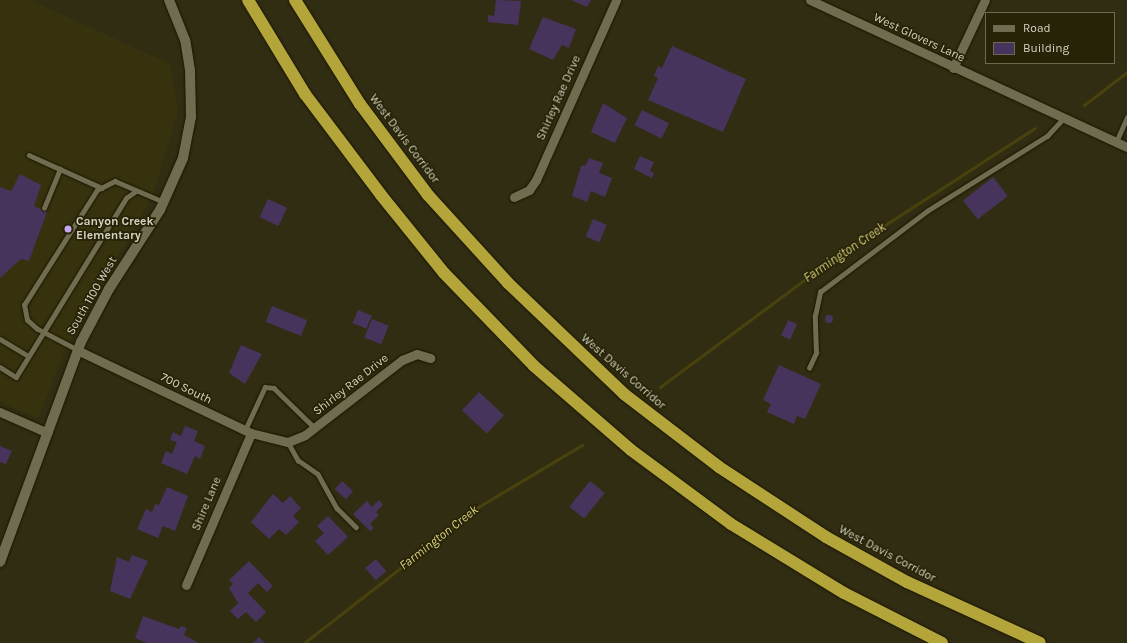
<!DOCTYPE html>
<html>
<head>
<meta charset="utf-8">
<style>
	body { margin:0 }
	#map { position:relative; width:1127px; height:643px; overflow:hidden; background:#312d12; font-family:Karla,sans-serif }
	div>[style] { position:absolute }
	.built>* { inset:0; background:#37320e }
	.stream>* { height:3px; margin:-1.5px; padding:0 1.5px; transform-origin:1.5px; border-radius:1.5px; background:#49420d }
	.building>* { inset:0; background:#47345c; transform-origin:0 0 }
	.round { border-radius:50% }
	.roads { filter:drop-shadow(0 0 1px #191500) drop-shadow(0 0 1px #191500) }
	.lane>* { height:4.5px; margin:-2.25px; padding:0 2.25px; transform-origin:2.25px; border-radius:2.25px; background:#706c4f }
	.street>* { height:9px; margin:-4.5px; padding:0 4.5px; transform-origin:4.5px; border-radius:4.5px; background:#706c4f }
	.secondary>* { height:10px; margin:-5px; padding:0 5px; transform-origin:5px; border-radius:5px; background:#706c4f }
	.highway>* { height:12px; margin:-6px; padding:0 6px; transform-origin:6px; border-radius:6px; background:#b4a53b }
	.dots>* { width:11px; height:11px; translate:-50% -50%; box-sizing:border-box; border:2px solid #272307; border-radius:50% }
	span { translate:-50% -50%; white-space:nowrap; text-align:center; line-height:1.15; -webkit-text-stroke:3.5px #272307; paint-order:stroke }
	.street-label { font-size:12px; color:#d5d3c3 }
	.poi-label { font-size:12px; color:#d5d3c3; font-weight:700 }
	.left { translate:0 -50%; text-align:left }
	.water-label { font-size:13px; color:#dbd081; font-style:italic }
	.legend { position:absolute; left:985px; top:12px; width:130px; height:52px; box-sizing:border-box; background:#272307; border:1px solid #6d6952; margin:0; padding:5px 7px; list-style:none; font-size:12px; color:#d5d3c3 }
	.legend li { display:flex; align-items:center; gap:8px; height:20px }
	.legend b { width:20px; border:1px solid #6d6952 }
</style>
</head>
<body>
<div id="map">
	<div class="built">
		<i style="clip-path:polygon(0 0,30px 0,170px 64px,178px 111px,152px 197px,65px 349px,38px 418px,0 402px)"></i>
	</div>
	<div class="stream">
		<i style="left:1084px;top:105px;width:54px;rotate:-37.5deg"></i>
		<i style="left:660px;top:387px;width:217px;rotate:-36.6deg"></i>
		<i style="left:834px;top:258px;width:239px;rotate:-32.9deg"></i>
		<i style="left:304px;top:643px;width:223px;rotate:-37.9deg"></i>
		<i style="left:480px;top:506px;width:119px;rotate:-30.9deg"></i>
	</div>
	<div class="building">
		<i style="clip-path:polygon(496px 0,521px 1px,518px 25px,488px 22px,488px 15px,494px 16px)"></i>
		<i style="clip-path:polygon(571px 0,591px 0,587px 7px)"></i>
		<i style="clip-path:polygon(543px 17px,576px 29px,569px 48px,562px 45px,553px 60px,529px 49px)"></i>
		<i style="clip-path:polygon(672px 46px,746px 79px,723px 132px,648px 100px,658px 78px,654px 76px,658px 66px,662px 68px)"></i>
		<i style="clip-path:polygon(603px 103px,627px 118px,615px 143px,591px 132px)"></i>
		<i style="left:642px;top:110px;width:30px;height:17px;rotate:26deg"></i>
		<i style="clip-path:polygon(640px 156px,654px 162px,650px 171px,654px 173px,652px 178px,634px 169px)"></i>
		<i style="clip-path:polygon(589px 158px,603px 163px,599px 173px,612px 178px,605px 197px,591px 191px,587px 202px,572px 196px,581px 166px,586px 165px)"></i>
		<i style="clip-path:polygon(20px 174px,41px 185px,34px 206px,47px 212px,29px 261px,21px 259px,0 278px,0 187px,11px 191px)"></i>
		<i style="left:993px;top:177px;width:24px;height:38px;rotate:52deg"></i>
		<i style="left:268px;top:199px;width:21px;height:20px;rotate:25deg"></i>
		<i style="left:593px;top:219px;width:15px;height:19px;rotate:23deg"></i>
		<i style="left:272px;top:306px;width:38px;height:17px;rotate:22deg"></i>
		<i style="left:358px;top:310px;width:15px;height:14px;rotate:23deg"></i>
		<i class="round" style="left:825px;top:315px;width:8px;height:8px"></i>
		<i style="left:372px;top:319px;width:18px;height:20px;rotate:22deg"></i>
		<i style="left:788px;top:320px;width:10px;height:17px;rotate:24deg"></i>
		<i style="clip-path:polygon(241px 345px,262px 354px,245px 384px,229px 373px)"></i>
		<i style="clip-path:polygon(779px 365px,821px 384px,805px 419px,797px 416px,794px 424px,767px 412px,771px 404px,763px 400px)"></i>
		<i style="left:479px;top:392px;width:34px;height:25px;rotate:43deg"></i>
		<i style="clip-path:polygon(185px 426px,198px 431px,194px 441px,205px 446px,200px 459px,195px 456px,187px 474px,161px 463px,166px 451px,172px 454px,177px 442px,170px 440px,173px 432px,181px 436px)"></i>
		<i style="clip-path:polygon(0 446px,12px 451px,6px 464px,0 462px)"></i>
		<i style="left:342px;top:481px;width:15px;height:11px;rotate:42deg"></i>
		<i style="left:590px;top:481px;width:19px;height:33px;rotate:39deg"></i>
		<i style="clip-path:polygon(167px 487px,188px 496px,175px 531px,163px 526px,158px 538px,137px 529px,146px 509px,152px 512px,155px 504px,159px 505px)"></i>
		<i style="clip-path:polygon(273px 494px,283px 503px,290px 496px,301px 508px,293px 516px,299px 522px,286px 535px,279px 529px,269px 539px,251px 522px)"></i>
		<i style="clip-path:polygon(379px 500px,383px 505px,376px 512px,379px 515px,370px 524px,374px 528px,370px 531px,353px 514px,367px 501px,372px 507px)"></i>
		<i style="clip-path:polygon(328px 516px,348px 537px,328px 555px,315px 541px,324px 533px,317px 526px)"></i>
		<i style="clip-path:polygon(132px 555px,148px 561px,130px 599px,110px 591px,117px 557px,129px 562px)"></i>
		<i style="left:376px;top:559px;width:16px;height:14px;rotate:50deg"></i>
		<i style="clip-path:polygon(249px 561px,273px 586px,267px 592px,258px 583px,248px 593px,266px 612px,256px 622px,246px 612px,238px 619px,230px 611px,238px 603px,229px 588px,233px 584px,229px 580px)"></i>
		<i style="clip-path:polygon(143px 616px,179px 629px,181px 626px,187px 628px,184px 635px,199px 643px,147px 643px,135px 638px)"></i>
		<i style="clip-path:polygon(259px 637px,265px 643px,253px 643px)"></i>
	</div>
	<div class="roads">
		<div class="lane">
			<i style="left:1116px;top:142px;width:27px;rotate:-66deg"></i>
			<i style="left:29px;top:155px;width:80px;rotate:24.3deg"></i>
			<i style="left:44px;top:208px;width:42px;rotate:-67.7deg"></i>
			<i style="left:0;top:339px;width:33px;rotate:31deg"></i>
			<i style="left:77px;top:350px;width:45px;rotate:-152.3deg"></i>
			<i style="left:37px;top:329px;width:13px;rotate:-138deg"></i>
			<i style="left:27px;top:320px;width:15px;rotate:-101deg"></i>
			<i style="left:24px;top:305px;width:136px;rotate:-57.6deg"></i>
			<i style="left:97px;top:190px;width:20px;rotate:-27deg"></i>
			<i style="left:115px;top:181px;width:53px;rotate:23.2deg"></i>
			<i style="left:0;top:367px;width:19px;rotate:32deg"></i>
			<i style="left:16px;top:377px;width:210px;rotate:-58.4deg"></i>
			<i style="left:126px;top:198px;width:12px;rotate:-35deg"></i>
			<i style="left:809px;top:368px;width:17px;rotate:-65deg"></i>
			<i style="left:816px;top:353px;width:37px;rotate:-92deg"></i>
			<i style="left:815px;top:316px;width:25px;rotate:-78deg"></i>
			<i style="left:820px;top:292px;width:134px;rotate:-37.1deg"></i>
			<i style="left:927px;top:211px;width:142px;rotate:-32deg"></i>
			<i style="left:1047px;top:136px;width:25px;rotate:-47deg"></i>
			<i style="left:245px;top:430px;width:47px;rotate:-65.1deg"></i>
			<i style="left:265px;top:387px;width:9px;rotate:6deg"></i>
			<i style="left:274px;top:388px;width:57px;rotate:44.3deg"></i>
			<i style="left:288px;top:442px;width:21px;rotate:61deg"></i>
			<i style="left:298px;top:460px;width:24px;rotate:35deg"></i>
			<i style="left:318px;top:474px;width:39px;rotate:61deg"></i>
			<i style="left:337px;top:508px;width:27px;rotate:45deg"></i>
		</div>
		<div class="street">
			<i style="left:810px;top:0;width:349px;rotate:24.9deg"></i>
			<i style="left:953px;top:68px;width:75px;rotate:-64.8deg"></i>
			<i style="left:514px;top:197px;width:17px;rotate:-25deg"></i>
			<i style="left:529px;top:190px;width:12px;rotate:-55deg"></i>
			<i style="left:536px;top:180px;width:197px;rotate:-66deg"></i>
			<i style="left:77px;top:350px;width:193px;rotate:25.5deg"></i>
			<i style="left:251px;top:433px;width:38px;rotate:14deg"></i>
			<i style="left:288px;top:442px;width:18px;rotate:-22deg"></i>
			<i style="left:305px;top:435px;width:123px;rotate:-37.7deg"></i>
			<i style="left:402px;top:360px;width:16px;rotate:-22deg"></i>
			<i style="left:417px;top:354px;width:14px;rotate:17deg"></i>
			<i style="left:0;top:412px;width:52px;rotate:23.6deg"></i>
			<i style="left:186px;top:585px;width:165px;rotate:-66.8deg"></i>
		</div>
		<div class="secondary">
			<i style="left:0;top:562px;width:234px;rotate:-69.8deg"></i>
			<i style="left:81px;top:342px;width:60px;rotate:-62.2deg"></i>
			<i style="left:109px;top:289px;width:94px;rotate:-57.2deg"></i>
			<i style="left:160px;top:210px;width:57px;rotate:-66.1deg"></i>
			<i style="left:183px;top:158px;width:42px;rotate:-79deg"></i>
			<i style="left:191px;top:117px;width:47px;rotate:-91.2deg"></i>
			<i style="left:190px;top:70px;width:30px;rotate:-99deg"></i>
			<i style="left:185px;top:40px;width:43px;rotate:-111.8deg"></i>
		</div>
		<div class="highway">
			<i style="left:248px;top:0;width:110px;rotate:58.8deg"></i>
			<i style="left:305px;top:94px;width:126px;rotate:53deg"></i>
			<i style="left:381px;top:195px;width:100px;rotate:51.1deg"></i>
			<i style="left:444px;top:273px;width:129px;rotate:45.9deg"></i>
			<i style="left:534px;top:366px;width:128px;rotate:40.9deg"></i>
			<i style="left:631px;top:450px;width:124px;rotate:36.5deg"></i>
			<i style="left:731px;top:524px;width:132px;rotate:31.4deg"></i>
			<i style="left:844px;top:593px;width:110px;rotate:27deg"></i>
			<i style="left:295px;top:0;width:123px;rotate:58deg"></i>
			<i style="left:360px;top:104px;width:114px;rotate:53.2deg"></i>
			<i style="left:428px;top:195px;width:119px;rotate:47.7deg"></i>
			<i style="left:508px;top:283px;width:161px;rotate:43.7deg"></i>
			<i style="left:624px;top:394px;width:120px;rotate:37.5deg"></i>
			<i style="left:719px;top:467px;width:128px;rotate:33.2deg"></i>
			<i style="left:826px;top:537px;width:93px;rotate:29.1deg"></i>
			<i style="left:907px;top:582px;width:146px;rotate:24.6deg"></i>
		</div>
	</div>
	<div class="dots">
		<i style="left:68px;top:229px;background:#c8a6ef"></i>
	</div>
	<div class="street-label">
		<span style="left:919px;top:38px;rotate:25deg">West Glovers Lane</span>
		<span style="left:559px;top:98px;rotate:-66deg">Shirley Rae Drive</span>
		<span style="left:404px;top:139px;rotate:53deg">West Davis Corridor</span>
		<span style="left:92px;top:296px;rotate:-60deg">South 1100 West</span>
		<span style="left:623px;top:372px;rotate:41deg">West Davis Corridor</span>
		<span style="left:351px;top:385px;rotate:-38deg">Shirley Rae Drive</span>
		<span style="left:186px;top:389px;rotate:26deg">700 South</span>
		<span style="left:207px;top:504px;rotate:-67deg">Shire Lane</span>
		<span style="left:887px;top:554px;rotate:28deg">West Davis Corridor</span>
	</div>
	<div class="poi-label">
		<span class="left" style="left:76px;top:229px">Canyon Creek<br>Elementary</span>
	</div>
	<div class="water-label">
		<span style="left:845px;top:253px;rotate:-34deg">Farmington Creek</span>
		<span style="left:439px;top:538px;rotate:-38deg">Farmington Creek</span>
	</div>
	<ul class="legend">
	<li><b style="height:5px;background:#706c4f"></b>Road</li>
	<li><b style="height:11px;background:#47345c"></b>Building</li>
	</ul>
</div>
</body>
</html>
